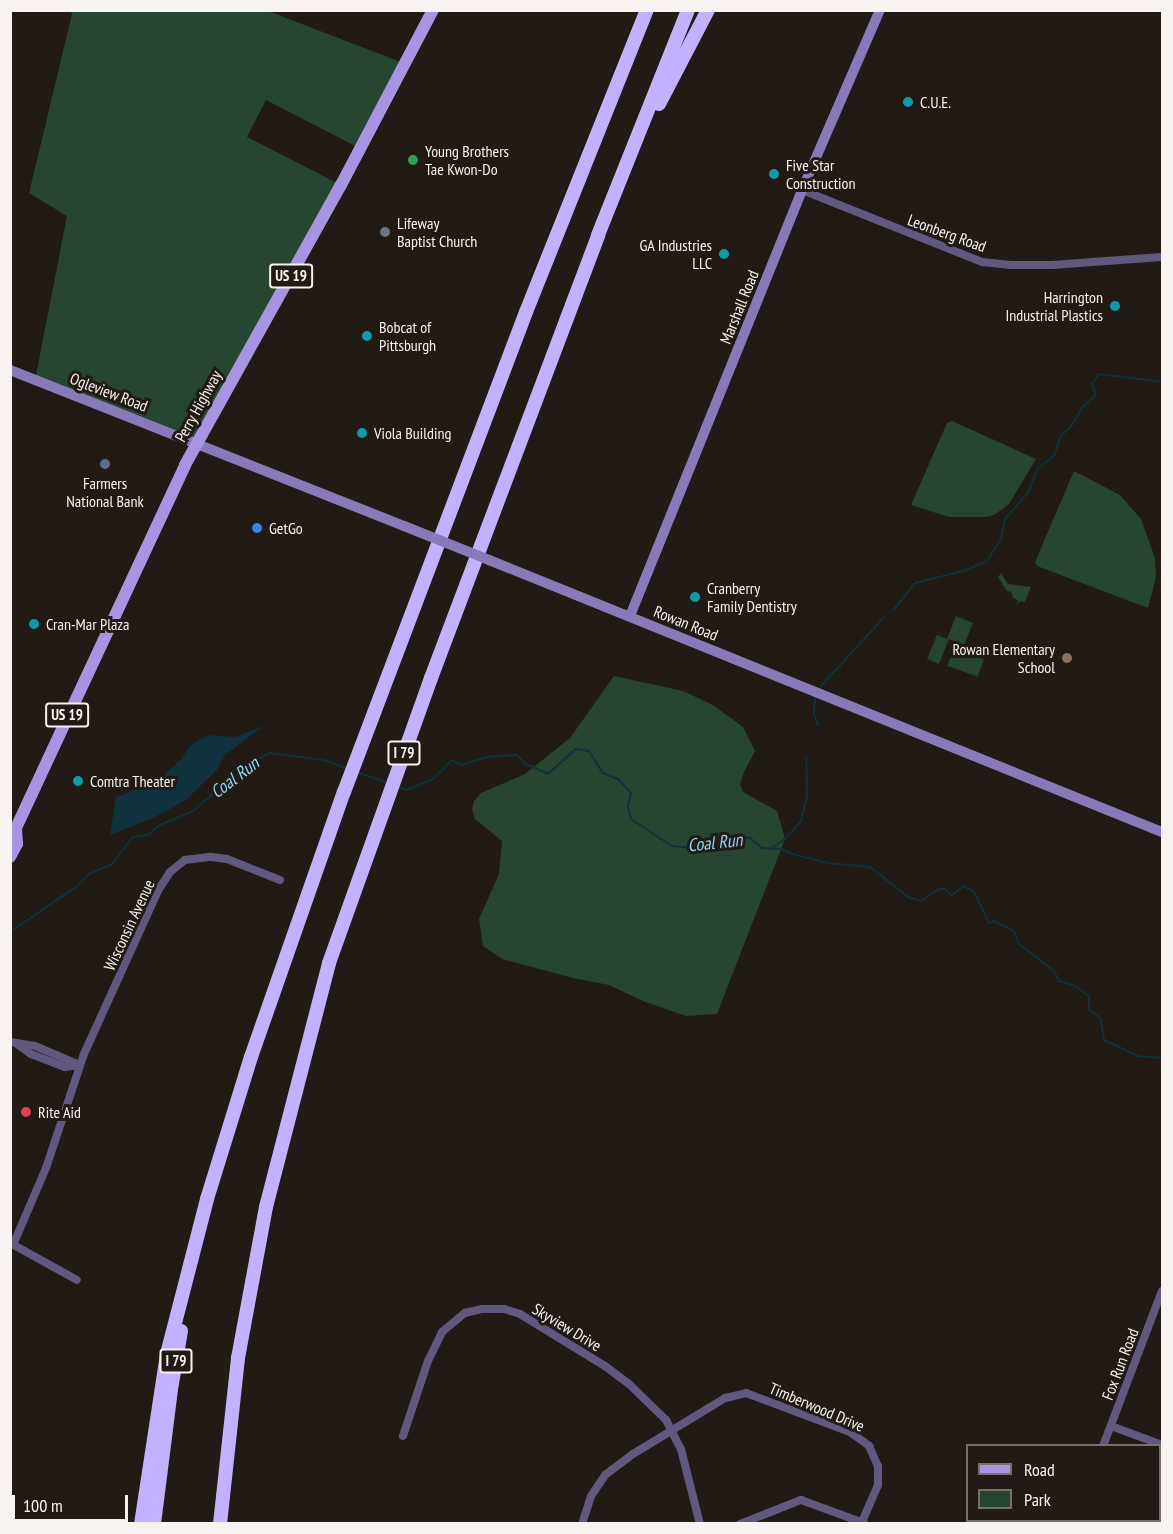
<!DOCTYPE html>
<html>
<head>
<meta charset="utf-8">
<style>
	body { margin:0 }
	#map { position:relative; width:1173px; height:1534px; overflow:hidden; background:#211a15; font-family:"PT Sans Narrow",sans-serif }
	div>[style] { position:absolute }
	.green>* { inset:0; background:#274631; transform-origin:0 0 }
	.water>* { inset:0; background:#10323f }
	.stream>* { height:2px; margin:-1px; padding:0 1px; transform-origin:1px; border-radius:1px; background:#10323f }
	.street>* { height:8px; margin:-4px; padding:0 4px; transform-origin:4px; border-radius:4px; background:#60587e }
	.secondary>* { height:10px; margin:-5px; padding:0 5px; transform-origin:5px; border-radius:5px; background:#887ab8 }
	.primary>* { height:12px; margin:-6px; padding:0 6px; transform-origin:6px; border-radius:6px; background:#a795e4 }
	.highway>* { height:14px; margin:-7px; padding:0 7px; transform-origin:7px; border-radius:7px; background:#c2b1fe }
	.secondary-bridge>* { height:10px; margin:-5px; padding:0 5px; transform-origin:5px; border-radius:5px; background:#887ab8 }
	.dots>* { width:16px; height:16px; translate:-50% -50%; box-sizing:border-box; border:3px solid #211a15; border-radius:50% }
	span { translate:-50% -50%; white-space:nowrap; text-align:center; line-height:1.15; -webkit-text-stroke:6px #211a15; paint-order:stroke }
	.shield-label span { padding:2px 4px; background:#211a15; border:2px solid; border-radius:4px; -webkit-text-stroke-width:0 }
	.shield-label { font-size:15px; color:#f8f3f0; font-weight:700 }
	.poi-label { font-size:16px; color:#f8f3f0 }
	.left { translate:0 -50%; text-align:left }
	.right { translate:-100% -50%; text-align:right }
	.street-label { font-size:16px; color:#f8f3f0 }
	.water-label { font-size:18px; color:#8fd7f7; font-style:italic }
	.frame { position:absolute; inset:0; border:12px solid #f8f3f0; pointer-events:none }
	.legend { position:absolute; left:966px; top:1444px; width:195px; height:78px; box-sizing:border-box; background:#211a15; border:2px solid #77716d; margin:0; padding:8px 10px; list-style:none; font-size:18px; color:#f8f3f0 }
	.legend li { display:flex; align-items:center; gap:12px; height:30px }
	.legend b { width:30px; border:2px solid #77716d }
	.scale { position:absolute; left:12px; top:1495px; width:116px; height:27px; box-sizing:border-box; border:3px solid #f8f3f0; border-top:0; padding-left:8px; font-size:18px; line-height:21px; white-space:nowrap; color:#f8f3f0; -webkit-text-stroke:4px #211a15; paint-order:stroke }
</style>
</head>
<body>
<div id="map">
	<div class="green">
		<i style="clip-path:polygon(70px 11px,268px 11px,406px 64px,361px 149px,266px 100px,247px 137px,341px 185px,197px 442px,35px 380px,67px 216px,29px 193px,72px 14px)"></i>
		<i style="clip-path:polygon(952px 421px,1036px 459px,1009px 504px,994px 515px,986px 517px,949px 517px,911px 505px,947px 423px)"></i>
		<i style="clip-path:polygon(1074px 471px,1120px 495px,1141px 519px,1155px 558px,1156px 577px,1148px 608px,1037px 566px,1035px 562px)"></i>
		<i style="clip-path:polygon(1001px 573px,1008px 584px,1031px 587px,1025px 602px,1020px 601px,1016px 605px,1018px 600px,1013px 598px,1012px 593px,1006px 590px,998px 577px)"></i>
		<i style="clip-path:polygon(956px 616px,973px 623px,964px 645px,949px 639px,939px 664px,927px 659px,937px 635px,947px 639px)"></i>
		<i style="left:954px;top:648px;width:32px;height:19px;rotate:20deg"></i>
		<i style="clip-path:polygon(614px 676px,683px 691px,713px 705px,743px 727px,755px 751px,744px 772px,740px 784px,743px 792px,777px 811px,785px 839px,717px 1014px,686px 1016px,643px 1001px,609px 985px,573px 978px,502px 959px,483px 946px,479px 919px,499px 874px,502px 841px,475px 819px,472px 809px,474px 801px,481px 793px,525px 774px,570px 738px)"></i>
	</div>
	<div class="water">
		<i style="clip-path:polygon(265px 725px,225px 755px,217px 770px,186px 800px,155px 817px,110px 835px,116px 797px,157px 782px,181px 759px,191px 745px,208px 735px,236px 737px)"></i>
	</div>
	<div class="stream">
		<i style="left:894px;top:609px;width:33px;rotate:-51deg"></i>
		<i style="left:915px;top:583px;width:53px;rotate:-14.3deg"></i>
		<i style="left:966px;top:570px;width:23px;rotate:-23deg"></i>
		<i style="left:987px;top:561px;width:26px;rotate:-58deg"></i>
		<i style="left:1001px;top:539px;width:20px;rotate:-79deg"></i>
		<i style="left:1005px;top:519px;width:35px;rotate:-49deg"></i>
		<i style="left:1028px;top:493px;width:26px;rotate:-69deg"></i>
		<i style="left:1037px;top:469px;width:21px;rotate:-37deg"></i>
		<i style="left:1054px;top:456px;width:21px;rotate:-71deg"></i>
		<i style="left:1061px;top:436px;width:16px;rotate:-45deg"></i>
		<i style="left:1072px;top:425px;width:20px;rotate:-60deg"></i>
		<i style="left:1082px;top:408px;width:19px;rotate:-43deg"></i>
		<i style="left:1096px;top:395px;width:13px;rotate:-108deg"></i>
		<i style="left:1092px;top:383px;width:11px;rotate:-52deg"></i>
		<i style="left:1099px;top:374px;width:64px;rotate:7.2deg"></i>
		<i style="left:821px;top:686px;width:93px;rotate:-47.6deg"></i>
		<i style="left:815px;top:699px;width:16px;rotate:94deg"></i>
		<i style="left:814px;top:715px;width:11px;rotate:68deg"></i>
		<i style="left:356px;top:772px;width:34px;rotate:19deg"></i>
		<i style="left:399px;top:787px;width:8px;rotate:23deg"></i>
		<i style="left:406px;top:790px;width:29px;rotate:-22deg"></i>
		<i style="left:433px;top:779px;width:27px;rotate:-45deg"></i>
		<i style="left:452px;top:760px;width:11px;rotate:27deg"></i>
		<i style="left:462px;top:765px;width:25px;rotate:-18deg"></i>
		<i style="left:486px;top:757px;width:31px;rotate:-4deg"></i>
		<i style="left:517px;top:755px;width:13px;rotate:45deg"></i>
		<i style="left:526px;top:764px;width:24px;rotate:24deg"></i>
		<i style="left:548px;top:774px;width:38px;rotate:-42deg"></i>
		<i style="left:576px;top:749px;width:13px;rotate:9deg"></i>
		<i style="left:589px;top:751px;width:26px;rotate:58deg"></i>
		<i style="left:603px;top:773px;width:16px;rotate:22deg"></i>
		<i style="left:618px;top:779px;width:19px;rotate:47deg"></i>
		<i style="left:631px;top:793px;width:13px;rotate:103deg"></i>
		<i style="left:628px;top:806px;width:13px;rotate:77deg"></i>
		<i style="left:631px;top:819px;width:49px;rotate:33.4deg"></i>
		<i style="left:672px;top:846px;width:25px;rotate:5deg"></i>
		<i style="left:697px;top:848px;width:14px;rotate:-12deg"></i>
		<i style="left:711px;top:845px;width:13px;rotate:-27deg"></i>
		<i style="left:723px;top:839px;width:16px;rotate:-11deg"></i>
		<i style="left:739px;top:836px;width:11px;rotate:10deg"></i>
		<i style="left:750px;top:838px;width:16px;rotate:40deg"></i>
		<i style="left:762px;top:848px;width:20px;rotate:3deg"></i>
		<i style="left:782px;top:849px;width:11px;rotate:27deg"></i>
		<i style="left:792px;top:854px;width:37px;rotate:14deg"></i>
		<i style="left:828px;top:863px;width:42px;rotate:5.4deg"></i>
		<i style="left:870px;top:867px;width:48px;rotate:38.3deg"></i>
		<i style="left:908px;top:897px;width:14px;rotate:17deg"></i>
		<i style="left:921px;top:901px;width:22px;rotate:-34deg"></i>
		<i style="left:939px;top:889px;width:6px"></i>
		<i style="left:945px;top:889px;width:9px;rotate:41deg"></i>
		<i style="left:952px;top:895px;width:15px;rotate:-37deg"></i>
		<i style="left:964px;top:886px;width:12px;rotate:31deg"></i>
		<i style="left:974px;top:892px;width:34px;rotate:64deg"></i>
		<i style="left:989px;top:923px;width:5px;rotate:-22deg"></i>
		<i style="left:994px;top:921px;width:22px;rotate:27deg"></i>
		<i style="left:1014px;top:931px;width:14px;rotate:69deg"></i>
		<i style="left:1019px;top:944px;width:44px;rotate:37.6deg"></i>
		<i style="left:1054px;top:971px;width:11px;rotate:63deg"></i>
		<i style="left:1059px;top:981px;width:17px;rotate:17deg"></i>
		<i style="left:1075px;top:986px;width:17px;rotate:36deg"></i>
		<i style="left:1089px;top:996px;width:13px;rotate:90deg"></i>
		<i style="left:1089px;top:1009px;width:16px;rotate:40deg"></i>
		<i style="left:1101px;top:1019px;width:21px;rotate:82deg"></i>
		<i style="left:1104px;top:1040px;width:38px;rotate:25deg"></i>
		<i style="left:1138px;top:1056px;width:24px;rotate:5deg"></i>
		<i style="left:773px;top:847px;width:14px;rotate:-34deg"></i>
		<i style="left:785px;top:839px;width:24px;rotate:-48deg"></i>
		<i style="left:801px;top:821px;width:25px;rotate:-76deg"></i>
		<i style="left:807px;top:797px;width:39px;rotate:-91deg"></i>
		<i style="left:10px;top:932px;width:80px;rotate:-34.3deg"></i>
		<i style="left:76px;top:887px;width:18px;rotate:-45deg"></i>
		<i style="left:89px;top:874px;width:25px;rotate:-23deg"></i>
		<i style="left:112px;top:864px;width:34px;rotate:-52deg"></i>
		<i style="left:133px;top:837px;width:15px;rotate:-8deg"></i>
		<i style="left:148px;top:835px;width:16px;rotate:-40deg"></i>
		<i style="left:160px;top:825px;width:36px;rotate:-23deg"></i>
		<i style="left:193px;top:811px;width:70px;rotate:-40.3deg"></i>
		<i style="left:246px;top:766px;width:26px;rotate:-29deg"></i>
		<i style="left:269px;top:753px;width:56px;rotate:7.1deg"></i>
		<i style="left:325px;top:760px;width:25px;rotate:21deg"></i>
	</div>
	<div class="street">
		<i style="left:802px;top:190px;width:194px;rotate:21.8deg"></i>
		<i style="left:982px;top:262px;width:29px;rotate:6deg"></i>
		<i style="left:1011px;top:265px;width:41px"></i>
		<i style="left:1052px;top:265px;width:110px;rotate:-4.2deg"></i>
		<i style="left:10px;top:1042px;width:25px;rotate:9deg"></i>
		<i style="left:35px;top:1046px;width:49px;rotate:22.9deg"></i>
		<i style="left:17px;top:1044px;width:17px;rotate:36deg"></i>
		<i style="left:31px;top:1054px;width:36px;rotate:21deg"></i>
		<i style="left:65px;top:1067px;width:15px;rotate:-8deg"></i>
		<i style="left:12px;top:1244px;width:74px;rotate:29deg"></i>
		<i style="left:13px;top:1245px;width:84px;rotate:-66.8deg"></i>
		<i style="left:46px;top:1168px;width:120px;rotate:-71.6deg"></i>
		<i style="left:84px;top:1054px;width:181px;rotate:-65.6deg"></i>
		<i style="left:159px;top:889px;width:20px;rotate:-57deg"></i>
		<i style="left:170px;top:872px;width:19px;rotate:-39deg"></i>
		<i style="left:185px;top:860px;width:26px;rotate:-7deg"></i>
		<i style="left:211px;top:857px;width:16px;rotate:7deg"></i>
		<i style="left:227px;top:859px;width:57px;rotate:21.6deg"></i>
		<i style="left:1111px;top:1426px;width:54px;rotate:20.4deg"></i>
		<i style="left:403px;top:1436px;width:79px;rotate:-71.6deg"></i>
		<i style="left:428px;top:1361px;width:32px;rotate:-64deg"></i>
		<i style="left:442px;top:1332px;width:30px;rotate:-40deg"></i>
		<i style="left:465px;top:1313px;width:18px;rotate:-13deg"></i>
		<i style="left:483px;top:1309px;width:21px"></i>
		<i style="left:504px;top:1309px;width:17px;rotate:17deg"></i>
		<i style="left:520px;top:1314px;width:100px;rotate:31.5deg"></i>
		<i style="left:605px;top:1366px;width:30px;rotate:37deg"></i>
		<i style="left:629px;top:1384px;width:52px;rotate:44.2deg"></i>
		<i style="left:666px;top:1420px;width:33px;rotate:63deg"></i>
		<i style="left:681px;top:1449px;width:77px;rotate:75.8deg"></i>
		<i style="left:1103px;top:1446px;width:166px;rotate:-69.2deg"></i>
		<i style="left:582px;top:1524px;width:29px;rotate:-72deg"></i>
		<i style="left:591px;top:1496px;width:25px;rotate:-56deg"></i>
		<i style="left:605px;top:1475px;width:35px;rotate:-37deg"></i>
		<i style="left:633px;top:1454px;width:108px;rotate:-31.3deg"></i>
		<i style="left:725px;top:1398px;width:22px;rotate:-13deg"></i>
		<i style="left:746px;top:1393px;width:111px;rotate:20.6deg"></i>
		<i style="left:850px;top:1432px;width:24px;rotate:36deg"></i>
		<i style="left:869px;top:1446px;width:22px;rotate:66deg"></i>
		<i style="left:878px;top:1466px;width:19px;rotate:90deg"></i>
		<i style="left:878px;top:1485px;width:40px;rotate:113.4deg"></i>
		<i style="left:740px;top:1524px;width:66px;rotate:-21.5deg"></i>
		<i style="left:801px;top:1500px;width:67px;rotate:20.1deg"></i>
		<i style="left:1072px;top:1524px;width:4px;rotate:-76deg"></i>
	</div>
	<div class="secondary">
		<i style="left:10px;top:370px;width:424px;rotate:21.6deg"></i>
		<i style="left:489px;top:560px;width:726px;rotate:22.01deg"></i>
		<i style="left:630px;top:616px;width:459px;rotate:-68deg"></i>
		<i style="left:802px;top:190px;width:196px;rotate:-66.6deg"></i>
	</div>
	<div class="primary">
		<i style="left:10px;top:832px;width:7px;rotate:-34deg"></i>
		<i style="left:16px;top:828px;width:400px;rotate:-65deg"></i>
		<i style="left:185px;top:465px;width:321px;rotate:-60.9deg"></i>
		<i style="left:341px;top:185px;width:198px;rotate:-62.3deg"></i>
		<i style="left:10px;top:857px;width:15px;rotate:-62deg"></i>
		<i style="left:17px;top:844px;width:16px;rotate:-94deg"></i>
	</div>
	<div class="highway">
		<i style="left:659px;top:104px;width:106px;rotate:-62.5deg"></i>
		<i style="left:141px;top:1524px;width:172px;rotate:-81.3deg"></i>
		<i style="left:167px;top:1354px;width:160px;rotate:-75.5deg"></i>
		<i style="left:207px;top:1199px;width:149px;rotate:-72.8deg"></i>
		<i style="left:251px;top:1057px;width:281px;rotate:-70.7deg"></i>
		<i style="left:344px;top:792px;width:513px;rotate:-69.23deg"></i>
		<i style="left:526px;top:312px;width:325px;rotate:-68.2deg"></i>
		<i style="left:154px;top:1524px;width:136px;rotate:-82.8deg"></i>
		<i style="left:171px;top:1389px;width:59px;rotate:-80.2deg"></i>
		<i style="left:220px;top:1524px;width:167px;rotate:-83.8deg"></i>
		<i style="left:238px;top:1358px;width:154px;rotate:-79.5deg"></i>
		<i style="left:266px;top:1207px;width:252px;rotate:-75.5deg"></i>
		<i style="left:329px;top:963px;width:303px;rotate:-70.3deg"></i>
		<i style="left:431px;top:678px;width:473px;rotate:-69.3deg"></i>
		<i style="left:598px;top:235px;width:242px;rotate:-68.2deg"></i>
	</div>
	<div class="secondary-bridge">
		<i style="left:404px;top:526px;width:92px;rotate:21.8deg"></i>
	</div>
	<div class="dots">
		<i style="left:908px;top:102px;background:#0f9aa8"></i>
		<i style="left:413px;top:160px;background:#2e9e5b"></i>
		<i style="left:774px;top:174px;background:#0f9aa8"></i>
		<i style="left:385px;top:232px;background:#6b7280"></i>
		<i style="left:724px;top:254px;background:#0f9aa8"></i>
		<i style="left:1115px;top:306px;background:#0f9aa8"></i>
		<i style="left:367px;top:336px;background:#0f9aa8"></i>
		<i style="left:362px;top:433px;background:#0f9aa8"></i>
		<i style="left:105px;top:464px;background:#5c6f8a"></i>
		<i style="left:257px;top:528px;background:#3f7fe0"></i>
		<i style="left:695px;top:597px;background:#0f9aa8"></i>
		<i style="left:34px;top:624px;background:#0f9aa8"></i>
		<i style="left:1067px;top:658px;background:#8d6e63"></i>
		<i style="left:78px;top:781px;background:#0f9aa8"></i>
		<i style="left:26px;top:1112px;background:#e0444e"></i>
	</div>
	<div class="shield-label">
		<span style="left:291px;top:276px">US 19</span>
		<span style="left:67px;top:715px">US 19</span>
		<span style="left:404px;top:753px">I 79</span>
		<span style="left:176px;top:1361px">I 79</span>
	</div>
	<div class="poi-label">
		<span class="left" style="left:920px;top:102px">C.U.E.</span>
		<span class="left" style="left:425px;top:160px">Young Brothers<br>Tae Kwon-Do</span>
		<span class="left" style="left:786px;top:174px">Five Star<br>Construction</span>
		<span class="left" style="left:397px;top:232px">Lifeway<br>Baptist Church</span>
		<span class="right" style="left:712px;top:254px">GA Industries<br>LLC</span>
		<span class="right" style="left:1103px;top:306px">Harrington<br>Industrial Plastics</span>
		<span class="left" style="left:379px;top:336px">Bobcat of<br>Pittsburgh</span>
		<span class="left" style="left:374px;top:433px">Viola Building</span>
		<span style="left:105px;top:492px">Farmers<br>National Bank</span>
		<span class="left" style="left:269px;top:528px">GetGo</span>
		<span class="left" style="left:707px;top:597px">Cranberry<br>Family Dentistry</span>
		<span class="left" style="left:46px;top:624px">Cran-Mar Plaza</span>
		<span class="right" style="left:1055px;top:658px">Rowan Elementary<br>School</span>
		<span class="left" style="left:90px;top:781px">Comtra Theater</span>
		<span class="left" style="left:38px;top:1112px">Rite Aid</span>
	</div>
	<div class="street-label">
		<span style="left:947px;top:233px;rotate:20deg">Leonberg Road</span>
		<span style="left:739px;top:307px;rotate:-68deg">Marshall Road</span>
		<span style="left:109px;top:392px;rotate:21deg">Ogleview Road</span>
		<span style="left:198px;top:406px;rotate:-61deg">Perry Highway</span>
		<span style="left:686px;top:623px;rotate:22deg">Rowan Road</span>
		<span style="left:129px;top:925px;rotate:-65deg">Wisconsin Avenue</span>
		<span style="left:567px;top:1327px;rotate:31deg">Skyview Drive</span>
		<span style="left:1120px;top:1364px;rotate:-69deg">Fox Run Road</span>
		<span style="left:817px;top:1407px;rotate:23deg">Timberwood Drive</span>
	</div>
	<div class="water-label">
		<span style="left:235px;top:778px;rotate:-37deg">Coal Run</span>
		<span style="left:715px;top:843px;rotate:-6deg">Coal Run</span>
	</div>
	<div class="frame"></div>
	<ul class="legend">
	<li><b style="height:8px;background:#a795e4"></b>Road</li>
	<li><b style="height:16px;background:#274631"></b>Park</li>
	</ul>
	<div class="scale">100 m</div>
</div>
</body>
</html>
